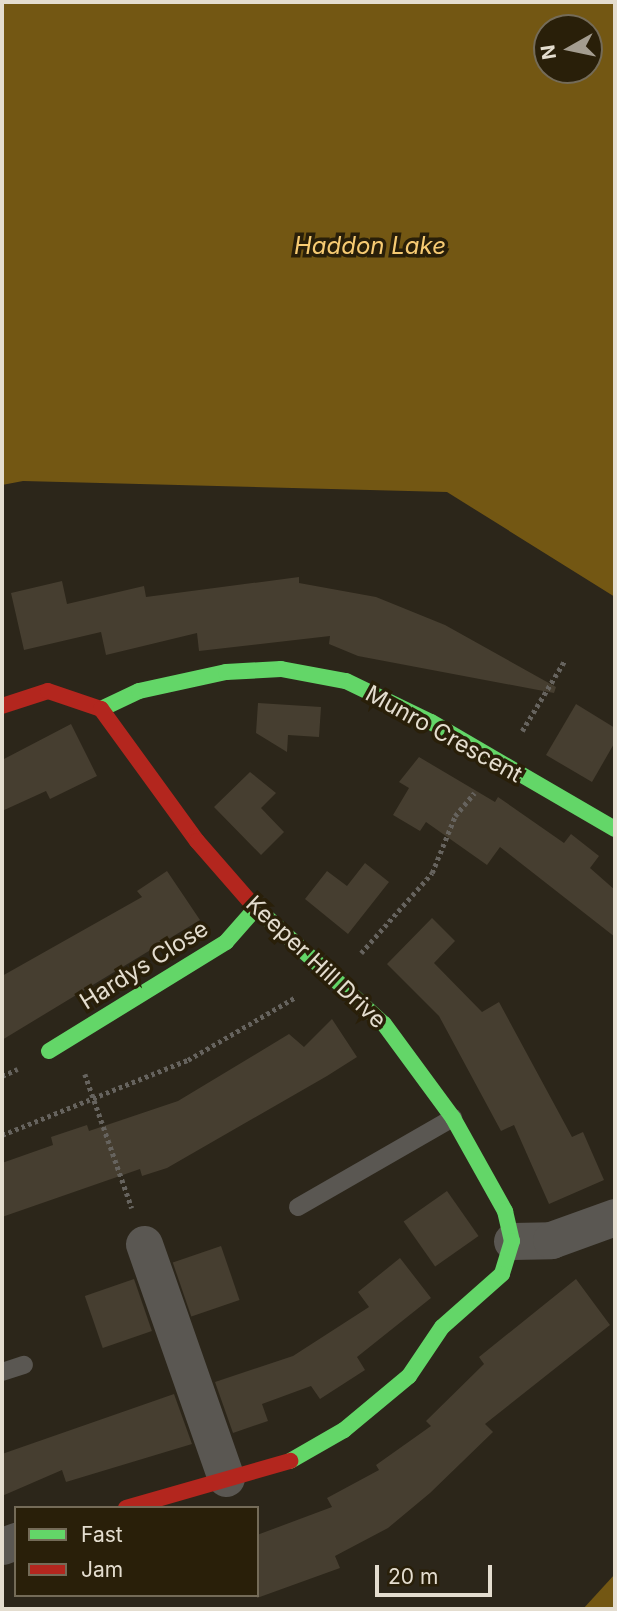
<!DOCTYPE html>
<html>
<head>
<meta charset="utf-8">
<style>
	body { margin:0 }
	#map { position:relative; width:617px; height:1611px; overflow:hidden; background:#2c261a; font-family:Inter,sans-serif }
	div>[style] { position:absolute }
	.water>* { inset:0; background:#735713 }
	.building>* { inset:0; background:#463e30; transform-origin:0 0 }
	.path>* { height:4.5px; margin-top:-2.25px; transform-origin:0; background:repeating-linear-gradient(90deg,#66635e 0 3.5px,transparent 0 7px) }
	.lane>* { height:18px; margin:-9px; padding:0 9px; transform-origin:9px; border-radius:9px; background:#5a5752 }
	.street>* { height:37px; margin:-18.5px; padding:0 18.5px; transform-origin:18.5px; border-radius:18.5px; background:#5a5752 }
	.fast>* { height:16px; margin:-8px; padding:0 8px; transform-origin:8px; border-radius:8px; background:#63d668 }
	.jam>* { height:16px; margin:-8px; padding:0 8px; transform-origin:8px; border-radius:8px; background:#b3261e }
	span { translate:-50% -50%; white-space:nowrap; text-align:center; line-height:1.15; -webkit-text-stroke:7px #291f09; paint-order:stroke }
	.street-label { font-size:23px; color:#e4ddcf }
	.water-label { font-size:24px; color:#f7cb73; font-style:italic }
	.frame { position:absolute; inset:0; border:4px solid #e4ddcf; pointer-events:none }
	.legend { position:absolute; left:14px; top:1506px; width:245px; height:91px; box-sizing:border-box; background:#291f09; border:2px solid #746b58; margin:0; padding:9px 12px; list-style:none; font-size:21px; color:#e4ddcf }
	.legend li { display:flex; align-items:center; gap:14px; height:35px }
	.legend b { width:35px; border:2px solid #746b58 }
	.north { position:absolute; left:533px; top:14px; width:70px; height:70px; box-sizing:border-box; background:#291f09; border:2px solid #746b58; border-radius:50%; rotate:261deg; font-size:19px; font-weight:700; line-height:28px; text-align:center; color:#e4ddcf }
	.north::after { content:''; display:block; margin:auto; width:24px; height:32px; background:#a49d90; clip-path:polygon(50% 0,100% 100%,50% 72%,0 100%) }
	.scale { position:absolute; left:375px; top:1565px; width:117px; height:32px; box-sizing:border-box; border:4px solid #e4ddcf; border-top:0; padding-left:9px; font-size:21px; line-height:24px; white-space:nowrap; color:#e4ddcf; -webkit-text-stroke:5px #291f09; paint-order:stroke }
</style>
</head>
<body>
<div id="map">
	<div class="water">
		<i style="clip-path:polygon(evenodd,2px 2px,615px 2px,615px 597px,447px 492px,23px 481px,2px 485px,2px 2px,547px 28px,589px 28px,589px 70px,547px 70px,547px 28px)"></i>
		<i style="clip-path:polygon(615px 1574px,615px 1609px,583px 1609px)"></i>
	</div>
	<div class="building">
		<i style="clip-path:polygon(299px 577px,299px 583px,376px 597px,445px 625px,556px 687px,554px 693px,358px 656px,329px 644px,330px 636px,199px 651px,197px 633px,106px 655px,101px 632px,24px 650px,11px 593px,62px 581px,67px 604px,144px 586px,146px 597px)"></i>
		<i style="clip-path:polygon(258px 703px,321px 707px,319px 737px,288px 735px,287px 752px,256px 733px)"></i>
		<i style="clip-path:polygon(576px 704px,615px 728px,615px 742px,592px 782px,546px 755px)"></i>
		<i style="clip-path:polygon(71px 724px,97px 776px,50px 799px,46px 791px,2px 811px,2px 760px)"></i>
		<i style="clip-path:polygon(419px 757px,495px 802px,498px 797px,564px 843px,571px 834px,599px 856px,590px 868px,615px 890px,615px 937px,500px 847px,487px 865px,426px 822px,420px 831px,393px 815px,409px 788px,399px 782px)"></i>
		<i style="clip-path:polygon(250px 772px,276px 793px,261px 808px,284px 832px,261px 855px,214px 807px)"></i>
		<i style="clip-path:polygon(365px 863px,389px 882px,348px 934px,305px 899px,327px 871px,347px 886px)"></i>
		<i style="clip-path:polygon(167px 871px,200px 920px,2px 1040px,2px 976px,142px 897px,137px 891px)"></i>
		<i style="clip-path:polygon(432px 918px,455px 941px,434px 963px,482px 1012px,499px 1002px,572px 1137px,583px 1132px,604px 1180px,549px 1204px,514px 1125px,501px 1131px,439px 1016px,387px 964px)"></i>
		<i style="clip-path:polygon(332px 1019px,357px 1057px,327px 1076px,167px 1168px,142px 1176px,140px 1169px,2px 1217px,2px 1163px,53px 1145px,51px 1137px,87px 1125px,89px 1131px,178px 1101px,289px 1034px,304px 1047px)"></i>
		<i style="left:447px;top:1191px;width:55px;height:53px;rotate:55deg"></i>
		<i style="left:221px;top:1246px;width:57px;height:51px;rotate:71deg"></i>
		<i style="clip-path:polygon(400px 1258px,431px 1298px,357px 1357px,365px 1370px,320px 1399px,311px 1386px,262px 1404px,268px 1421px,233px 1433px,215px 1382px,293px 1356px,369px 1307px,358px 1292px)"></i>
		<i style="left:134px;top:1279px;width:55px;height:52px;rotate:71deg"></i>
		<i style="clip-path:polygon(576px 1279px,610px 1325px,485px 1424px,493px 1432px,430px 1493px,388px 1528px,335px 1556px,340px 1568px,257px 1598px,257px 1535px,332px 1507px,327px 1498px,379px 1470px,376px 1465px,431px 1426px,426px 1421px,484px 1364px,479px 1357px)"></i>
		<i style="clip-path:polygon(174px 1394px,192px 1444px,66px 1482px,62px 1470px,2px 1496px,2px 1454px)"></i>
	</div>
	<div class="path">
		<i style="left:522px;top:731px;width:83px;rotate:-58.8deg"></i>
		<i style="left:361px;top:953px;width:107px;rotate:-48.4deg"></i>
		<i style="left:432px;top:873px;width:61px;rotate:-68deg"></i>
		<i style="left:455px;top:816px;width:30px;rotate:-50deg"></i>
		<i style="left:85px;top:1074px;width:142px;rotate:70.7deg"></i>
		<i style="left:2px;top:1076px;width:17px;rotate:-24deg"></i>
		<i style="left:2px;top:1135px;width:201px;rotate:-22deg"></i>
		<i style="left:188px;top:1060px;width:125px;rotate:-30.3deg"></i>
	</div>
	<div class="lane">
		<i style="left:298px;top:1207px;width:179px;rotate:-29.9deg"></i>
		<i style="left:2px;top:1372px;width:23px;rotate:-18deg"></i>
	</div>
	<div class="street">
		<i style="left:512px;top:1241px;width:39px;rotate:-1deg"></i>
		<i style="left:551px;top:1240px;width:68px;rotate:-19.8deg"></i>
		<i style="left:144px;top:1244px;width:248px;rotate:70.7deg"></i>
		<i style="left:2px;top:1546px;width:15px;rotate:-20deg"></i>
	</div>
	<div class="fast">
		<i style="left:101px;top:709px;width:42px;rotate:-25.3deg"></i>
		<i style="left:139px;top:691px;width:89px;rotate:-12.3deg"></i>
		<i style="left:226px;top:672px;width:55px;rotate:-3.1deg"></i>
		<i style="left:281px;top:669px;width:66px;rotate:10.5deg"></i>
		<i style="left:346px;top:681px;width:94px;rotate:25.8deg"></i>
		<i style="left:431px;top:722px;width:213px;rotate:30.2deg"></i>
		<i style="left:252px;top:904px;width:178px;rotate:42.3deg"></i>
		<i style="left:384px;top:1024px;width:117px;rotate:53.7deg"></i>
		<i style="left:453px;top:1118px;width:107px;rotate:60.8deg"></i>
		<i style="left:505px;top:1211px;width:31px;rotate:77deg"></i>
		<i style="left:512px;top:1241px;width:34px;rotate:107deg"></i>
		<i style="left:502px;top:1274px;width:80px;rotate:138.5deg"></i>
		<i style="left:442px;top:1327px;width:59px;rotate:124deg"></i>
		<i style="left:409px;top:1376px;width:85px;rotate:140.3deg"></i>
		<i style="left:344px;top:1430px;width:62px;rotate:150.1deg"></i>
		<i style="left:49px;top:1051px;width:208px;rotate:-31.6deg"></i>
		<i style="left:226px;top:942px;width:45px;rotate:-48.6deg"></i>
	</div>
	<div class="jam">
		<i style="left:2px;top:706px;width:48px;rotate:-18.1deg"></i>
		<i style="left:48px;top:691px;width:56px;rotate:18.8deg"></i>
		<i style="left:101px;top:709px;width:163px;rotate:54deg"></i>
		<i style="left:197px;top:841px;width:84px;rotate:48.9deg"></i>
		<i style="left:126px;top:1508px;width:171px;rotate:-16deg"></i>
	</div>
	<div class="street-label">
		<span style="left:444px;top:734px;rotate:29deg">Munro Crescent</span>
		<span style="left:316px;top:962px;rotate:43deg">Keeper Hill Drive</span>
		<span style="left:144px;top:965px;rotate:-32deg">Hardys Close</span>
	</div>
	<div class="water-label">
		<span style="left:370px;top:246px">Haddon Lake</span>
	</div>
	<div class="frame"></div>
	<ul class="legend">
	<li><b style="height:9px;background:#63d668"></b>Fast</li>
	<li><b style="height:9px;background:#b3261e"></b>Jam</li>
	</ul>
	<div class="north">N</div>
	<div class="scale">20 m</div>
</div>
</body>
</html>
